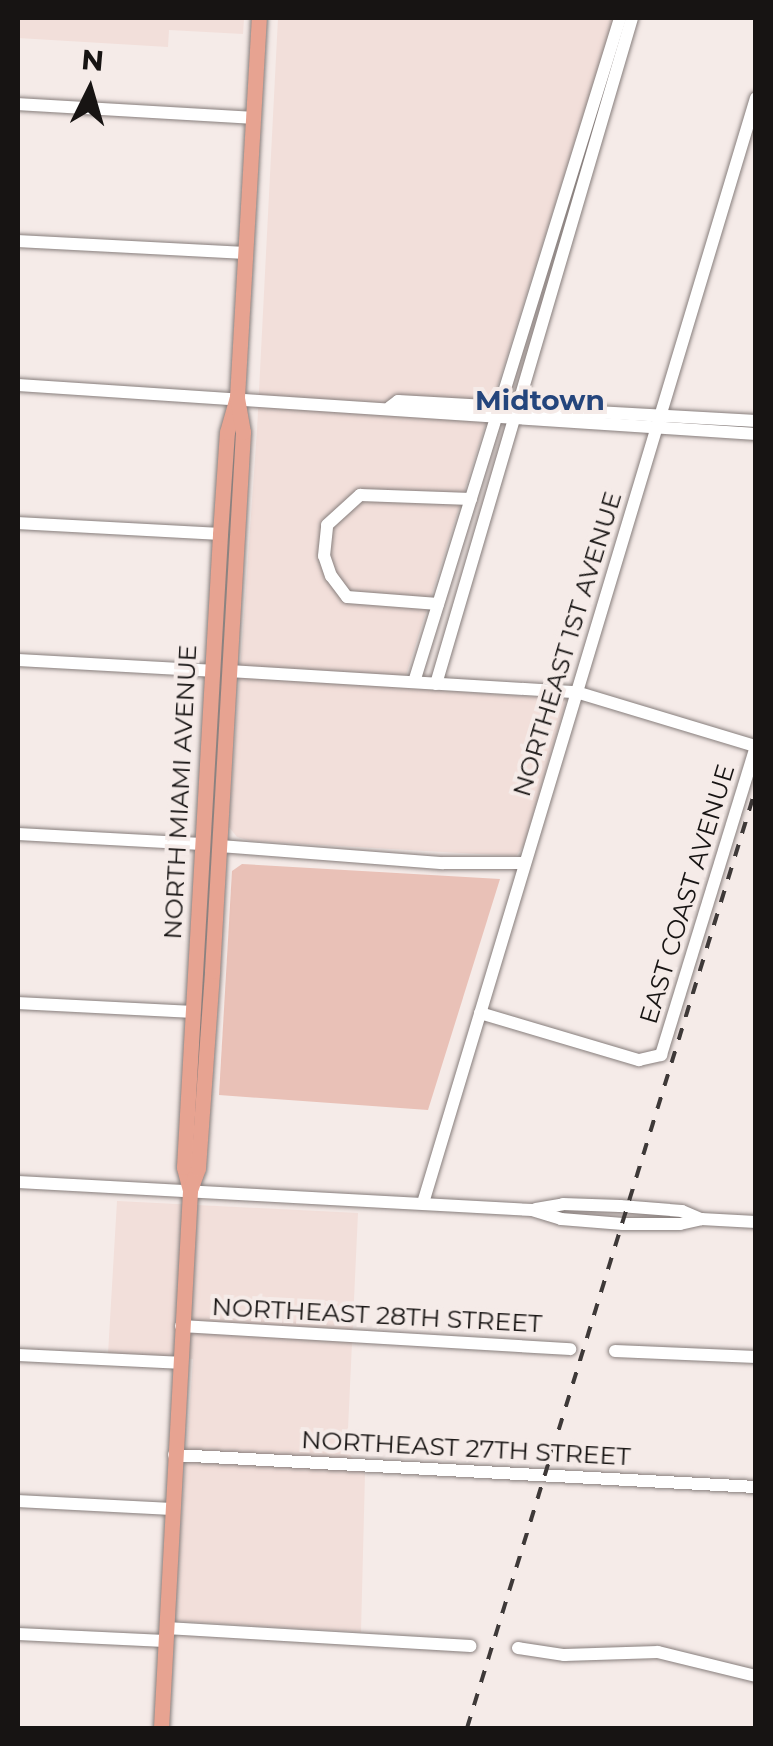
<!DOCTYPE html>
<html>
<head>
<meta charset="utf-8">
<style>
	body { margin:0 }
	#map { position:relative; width:773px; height:1746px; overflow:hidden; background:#f5ebe8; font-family:Montserrat,sans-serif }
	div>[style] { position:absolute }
	.built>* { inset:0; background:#f2dfda }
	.green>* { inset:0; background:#e9c1b7 }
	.roads { filter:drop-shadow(0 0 2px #877e7c) drop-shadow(0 0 2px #877e7c) }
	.minor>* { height:12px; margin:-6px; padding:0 6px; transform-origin:6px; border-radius:6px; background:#fff }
	.major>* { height:15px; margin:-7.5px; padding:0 7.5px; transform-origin:7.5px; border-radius:7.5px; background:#e7a391 }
	.rail>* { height:4px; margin-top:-2px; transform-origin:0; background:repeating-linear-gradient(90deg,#3e3938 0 12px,transparent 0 24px) }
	span { translate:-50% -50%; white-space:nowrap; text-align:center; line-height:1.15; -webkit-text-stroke:8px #f5ebe8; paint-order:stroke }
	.street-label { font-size:25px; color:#171413 }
	.neighbourhood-label { font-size:28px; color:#24457c; font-weight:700 }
	.frame { position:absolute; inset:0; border:20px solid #171413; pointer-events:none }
	.north { position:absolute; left:40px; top:40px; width:100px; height:100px; -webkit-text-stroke:8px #f5ebe8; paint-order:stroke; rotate:5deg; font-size:28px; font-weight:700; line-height:40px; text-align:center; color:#171413 }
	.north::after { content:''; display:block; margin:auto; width:35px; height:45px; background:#171413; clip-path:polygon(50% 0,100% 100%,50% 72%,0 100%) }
</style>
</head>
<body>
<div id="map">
	<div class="built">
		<i style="clip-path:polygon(18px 18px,244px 18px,243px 34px,169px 30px,168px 47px,18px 38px)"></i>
		<i style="clip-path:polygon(278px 18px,614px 18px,402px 688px,567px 699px,524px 845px,516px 856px,251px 841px,237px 837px,229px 827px,257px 430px)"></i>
		<i style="clip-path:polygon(117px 1201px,358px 1213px,347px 1451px,365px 1474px,361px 1632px,174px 1621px,193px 1359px,108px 1354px)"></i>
	</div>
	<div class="green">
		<i style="clip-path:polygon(242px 864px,500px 879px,428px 1110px,219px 1095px,232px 871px)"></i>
	</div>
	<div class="roads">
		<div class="minor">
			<i style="left:18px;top:104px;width:236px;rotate:3.4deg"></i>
			<i style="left:18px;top:241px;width:227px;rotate:3deg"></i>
			<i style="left:18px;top:385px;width:740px;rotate:3.8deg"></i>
			<i style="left:390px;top:407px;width:10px;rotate:-37deg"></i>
			<i style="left:398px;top:401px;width:359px;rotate:3.2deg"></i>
			<i style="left:18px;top:523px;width:202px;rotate:3.1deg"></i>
			<i style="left:438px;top:604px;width:91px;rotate:-175.6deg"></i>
			<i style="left:347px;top:597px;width:26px;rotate:-127deg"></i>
			<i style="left:331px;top:576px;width:21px;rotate:-109deg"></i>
			<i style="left:324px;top:556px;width:31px;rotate:-84deg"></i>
			<i style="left:327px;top:525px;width:45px;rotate:-42.3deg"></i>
			<i style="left:360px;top:495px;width:111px;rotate:2.1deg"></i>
			<i style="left:18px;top:660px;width:194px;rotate:3.2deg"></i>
			<i style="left:229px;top:671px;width:348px;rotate:3.5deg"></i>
			<i style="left:576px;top:692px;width:187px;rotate:16.8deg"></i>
			<i style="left:414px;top:682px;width:695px;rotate:-72.76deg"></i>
			<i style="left:436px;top:684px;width:694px;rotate:-73.6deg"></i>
			<i style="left:18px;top:834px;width:184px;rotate:3.1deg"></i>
			<i style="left:220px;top:846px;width:224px;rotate:4.4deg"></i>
			<i style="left:443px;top:863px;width:81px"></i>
			<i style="left:18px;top:1003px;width:175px;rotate:2.9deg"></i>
			<i style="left:480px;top:1013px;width:166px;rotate:16.5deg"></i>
			<i style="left:639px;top:1060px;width:23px;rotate:-13deg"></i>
			<i style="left:661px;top:1055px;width:323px;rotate:-72.9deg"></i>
			<i style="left:18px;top:1182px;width:515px;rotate:3.12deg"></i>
			<i style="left:532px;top:1210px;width:30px;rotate:17deg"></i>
			<i style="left:561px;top:1219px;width:62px;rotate:4.6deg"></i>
			<i style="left:623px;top:1224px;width:57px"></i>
			<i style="left:680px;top:1224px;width:22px;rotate:-13deg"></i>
			<i style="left:701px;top:1219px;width:55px;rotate:3.1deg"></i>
			<i style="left:423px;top:1203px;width:1154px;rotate:-73.23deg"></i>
			<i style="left:536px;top:1209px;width:27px;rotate:-10deg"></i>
			<i style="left:563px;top:1204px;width:57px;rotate:2deg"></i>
			<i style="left:620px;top:1206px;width:62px;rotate:4.6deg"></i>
			<i style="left:682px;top:1211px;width:21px;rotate:23deg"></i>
			<i style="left:181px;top:1326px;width:390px;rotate:3.4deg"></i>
			<i style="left:615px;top:1351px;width:141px;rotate:2.4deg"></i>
			<i style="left:18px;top:1355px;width:161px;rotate:2.8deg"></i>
			<i style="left:174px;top:1455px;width:583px;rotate:3.15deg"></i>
			<i style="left:18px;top:1501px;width:153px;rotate:3deg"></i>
			<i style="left:166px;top:1628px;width:305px;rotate:3.4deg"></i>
			<i style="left:18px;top:1634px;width:147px;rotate:2.7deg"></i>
			<i style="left:518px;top:1648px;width:47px;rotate:8.7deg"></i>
			<i style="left:564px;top:1655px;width:94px;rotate:-1.8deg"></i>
			<i style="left:658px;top:1652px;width:101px;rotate:13.8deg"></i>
		</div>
		<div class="major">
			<i style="left:190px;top:1190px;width:24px;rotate:-105deg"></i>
			<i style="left:184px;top:1167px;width:634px;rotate:-86.74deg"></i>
			<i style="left:220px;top:534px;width:102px;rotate:-86.1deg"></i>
			<i style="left:227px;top:432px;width:36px;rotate:-74deg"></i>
			<i style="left:237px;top:397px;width:380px;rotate:-86.7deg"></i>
			<i style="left:161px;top:1728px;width:539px;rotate:-86.91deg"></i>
			<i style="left:190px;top:1190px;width:23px;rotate:-70deg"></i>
			<i style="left:198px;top:1168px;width:197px;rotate:-85.9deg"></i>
			<i style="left:212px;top:971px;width:540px;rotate:-86.71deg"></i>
			<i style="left:243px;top:432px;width:36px;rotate:-100deg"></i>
		</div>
	</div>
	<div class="rail">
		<i style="left:467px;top:1728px;width:983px;rotate:-72.91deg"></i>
	</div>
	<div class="street-label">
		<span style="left:567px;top:644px;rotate:-73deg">NORTHEAST 1ST AVENUE</span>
		<span style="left:180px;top:792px;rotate:-87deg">NORTH MIAMI AVENUE</span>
		<span style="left:687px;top:894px;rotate:-73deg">EAST COAST AVENUE</span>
		<span style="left:377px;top:1315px;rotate:3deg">NORTHEAST 28TH STREET</span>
		<span style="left:466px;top:1448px;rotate:3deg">NORTHEAST 27TH STREET</span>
	</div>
	<div class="neighbourhood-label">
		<span style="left:540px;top:400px">Midtown</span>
	</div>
	<div class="frame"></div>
	<div class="north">N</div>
</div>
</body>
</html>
